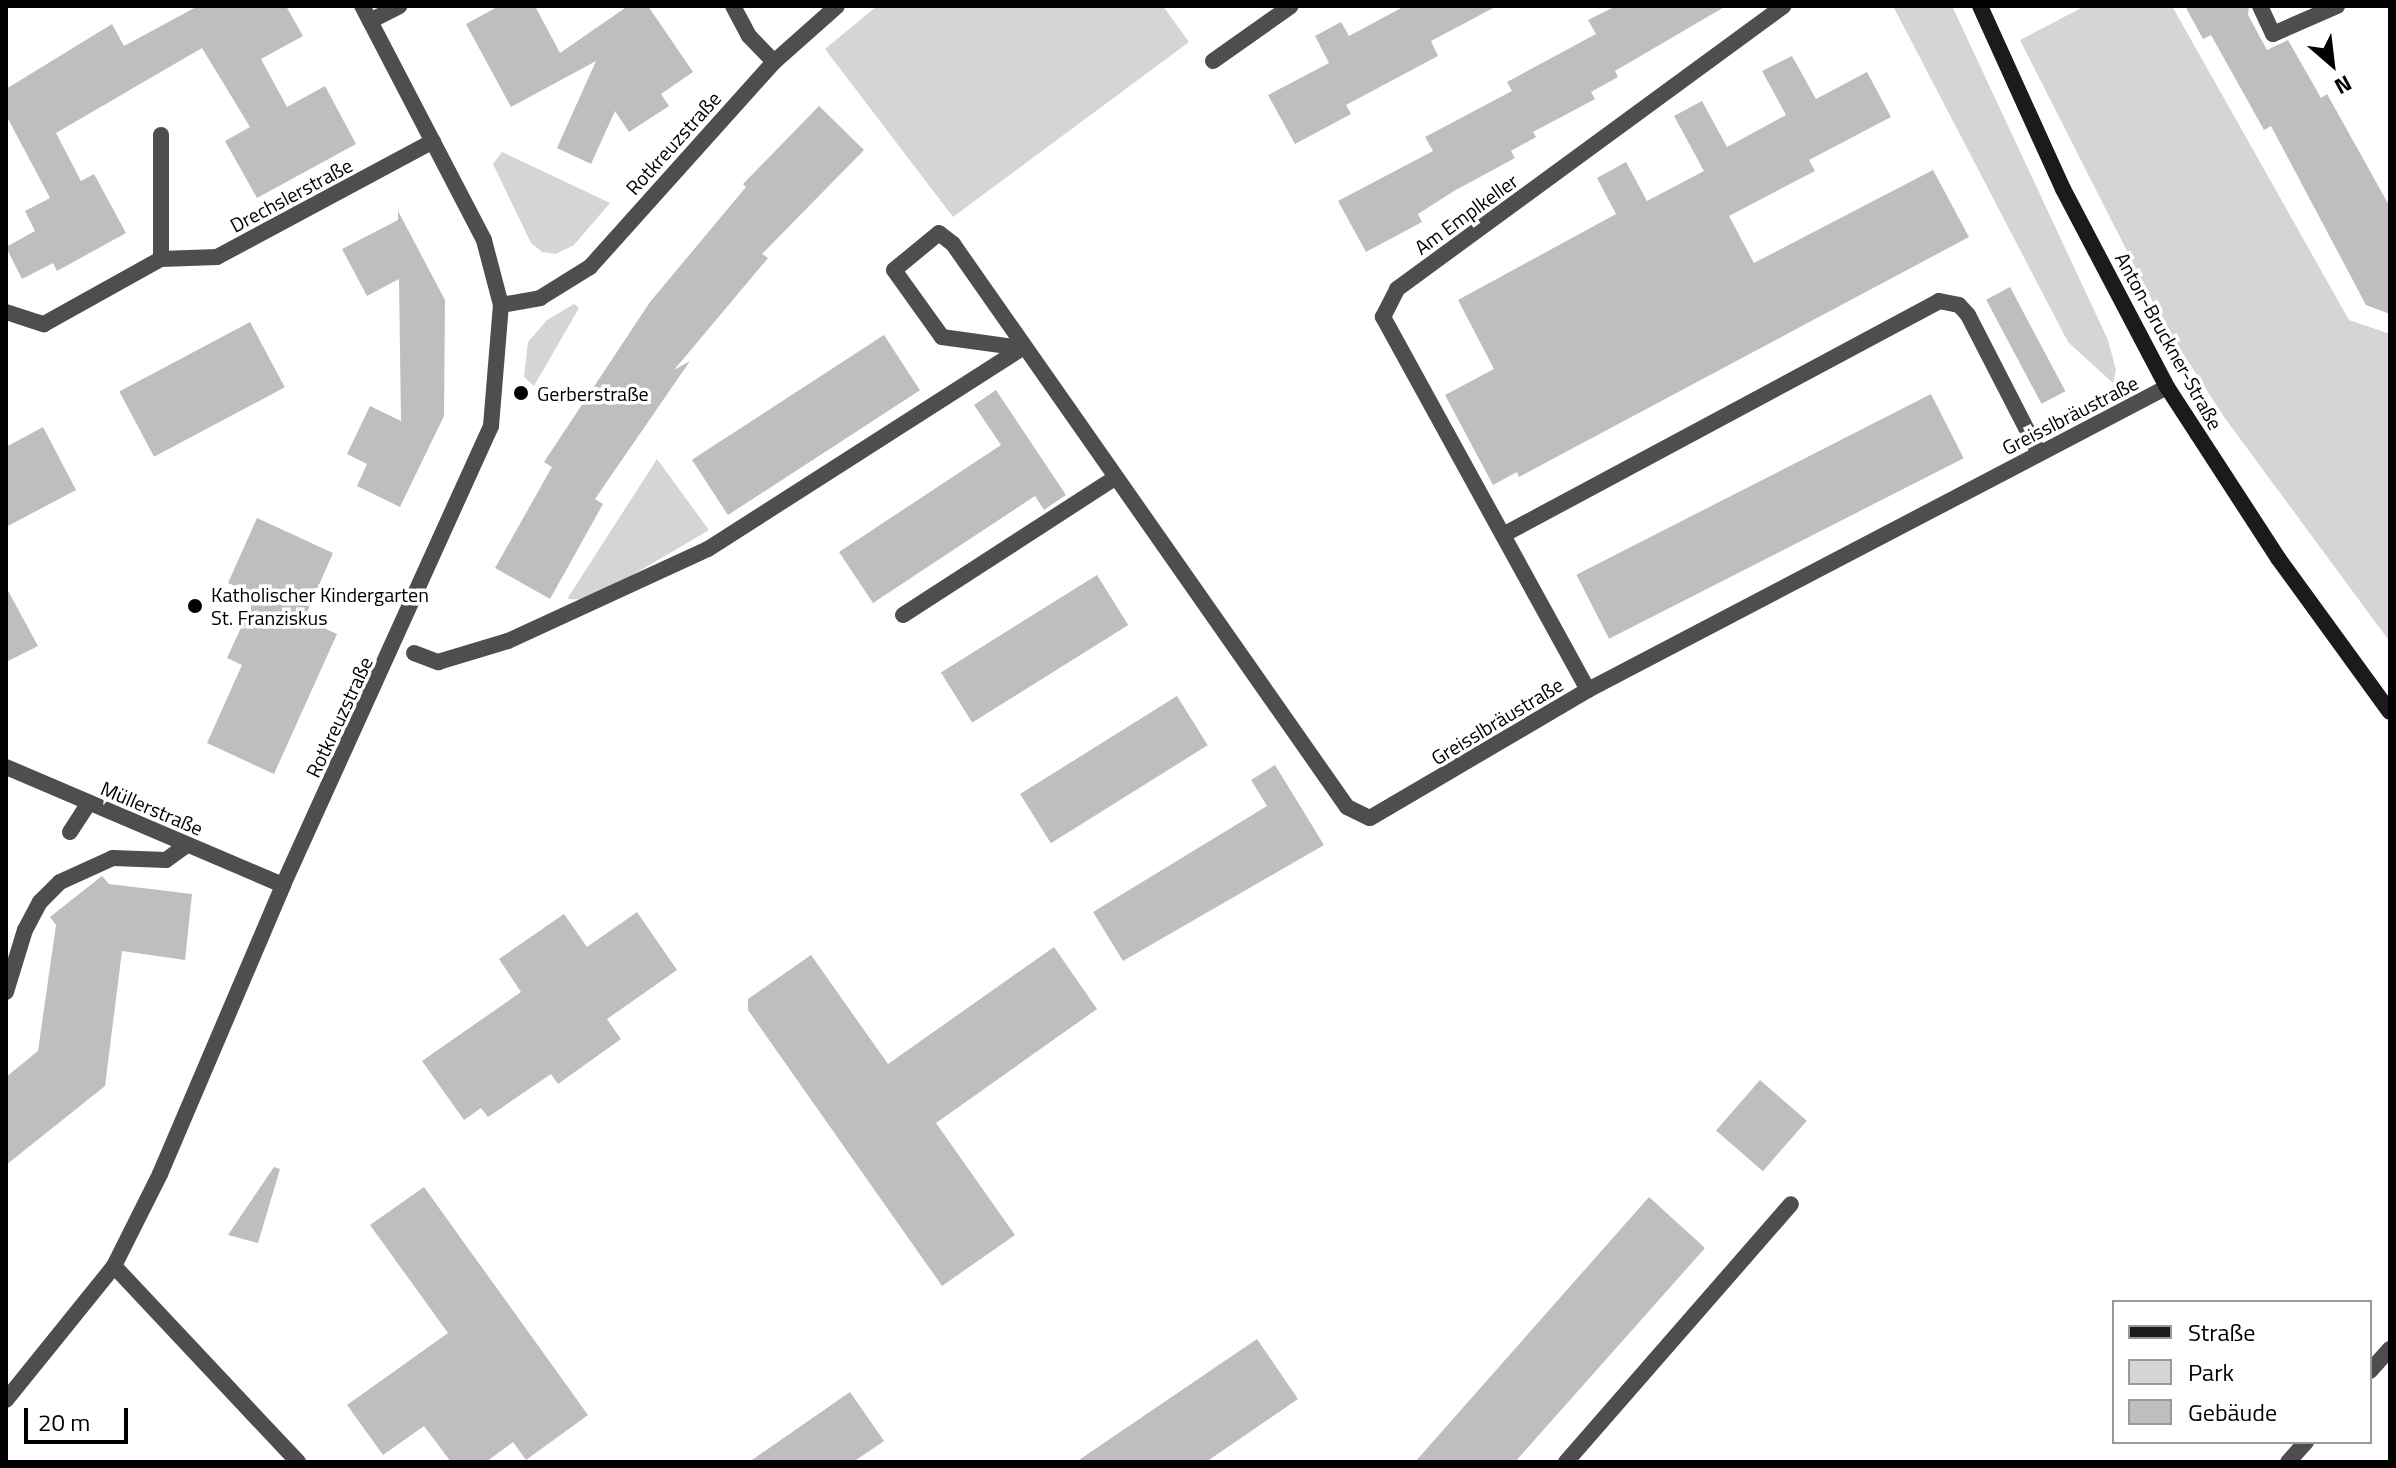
<!DOCTYPE html>
<html>
<head>
<meta charset="utf-8">
<style>
	body { margin:0 }
	#map { position:relative; width:2396px; height:1468px; overflow:hidden; background:#fff; font-family:"Titillium Web",sans-serif }
	div>[style] { position:absolute }
	.green>* { inset:0; background:#d5d5d5 }
	.building>* { inset:0; background:#bebebe; transform-origin:0 0 }
	.lane>* { height:16px; margin:-8px; padding:0 8px; transform-origin:8px; border-radius:8px; background:#4e4e4e }
	.street>* { height:16px; margin:-8px; padding:0 8px; transform-origin:8px; border-radius:8px; background:#4e4e4e }
	.secondary>* { height:16px; margin:-8px; padding:0 8px; transform-origin:8px; border-radius:8px; background:#1b1b1b }
	.dots>* { width:22px; height:22px; translate:-50% -50%; box-sizing:border-box; border:4px solid #fff; border-radius:50% }
	span { translate:-50% -50%; white-space:nowrap; text-align:center; line-height:1.15; -webkit-text-stroke:7px #fff; paint-order:stroke }
	.street-label { font-size:20px; color:#000 }
	.poi-label { font-size:20px; color:#000 }
	.left { translate:0 -50%; text-align:left }
	.frame { position:absolute; inset:0; border:8px solid #000; pointer-events:none }
	.legend { position:absolute; left:2112px; top:1300px; width:260px; height:144px; box-sizing:border-box; background:#fff; border:2px solid #999; margin:0; padding:10px 14px; list-style:none; font-size:24px; color:#000 }
	.legend li { display:flex; align-items:center; gap:16px; height:40px }
	.legend b { width:40px; border:2px solid #999 }
	.north { position:absolute; left:2292px; top:24px; width:80px; height:80px; -webkit-text-stroke:6px #fff; paint-order:stroke; rotate:152deg; font-size:22px; font-weight:700; line-height:32px; text-align:center; color:#000 }
	.north::after { content:''; display:block; margin:auto; width:28px; height:36px; background:#000; clip-path:polygon(50% 0,100% 100%,50% 72%,0 100%) }
	.scale { position:absolute; left:24px; top:1408px; width:104px; height:36px; box-sizing:border-box; border:4px solid #000; border-top:0; padding-left:10px; font-size:24px; line-height:28px; white-space:nowrap; color:#000; -webkit-text-stroke:6px #fff; paint-order:stroke }
</style>
</head>
<body>
<div id="map">
	<div class="green">
		<i style="clip-path:polygon(877px 6px,1163px 6px,1189px 42px,953px 217px,825px 49px)"></i>
		<i style="clip-path:polygon(1893px 6px,1952px 6px,2108px 340px,2116px 370px,2113px 383px,2068px 342px)"></i>
		<i style="clip-path:polygon(2085px 6px,2172px 6px,2349px 320px,2390px 334px,2390px 642px,2224px 417px,2164px 324px,2020px 40px)"></i>
		<i style="clip-path:polygon(502px 152px,610px 203px,574px 245px,556px 254px,542px 252px,531px 243px,493px 164px)"></i>
		<i style="clip-path:polygon(574px 304px,579px 308px,534px 386px,524px 377px,528px 342px,547px 320px)"></i>
		<i style="clip-path:polygon(657px 459px,709px 530px,590px 600px,567px 599px)"></i>
	</div>
	<div class="building">
		<i style="clip-path:polygon(198px 6px,286px 6px,303px 36px,261px 59px,287px 107px,325px 86px,356px 144px,257px 198px,225px 141px,250px 127px,202px 48px,56px 133px,81px 181px,94px 174px,126px 233px,57px 271px,53px 263px,22px 279px,6px 247px,35px 231px,25px 211px,50px 198px,6px 115px,6px 89px,112px 24px,124px 46px)"></i>
		<i style="clip-path:polygon(499px 6px,535px 6px,560px 53px,628px 6px,648px 6px,693px 72px,661px 94px,669px 106px,629px 132px,615px 111px,591px 164px,557px 148px,596px 61px,511px 107px,466px 24px)"></i>
		<i style="clip-path:polygon(1405px 6px,1497px 6px,1431px 41px,1438px 56px,1346px 105px,1351px 114px,1295px 144px,1268px 95px,1329px 63px,1315px 36px,1341px 22px,1349px 36px)"></i>
		<i style="clip-path:polygon(1616px 6px,1726px 6px,1615px 71px,1618px 77px,1591px 92px,1595px 99px,1533px 132px,1536px 137px,1511px 151px,1515px 158px,1454px 191px,1418px 214px,1422px 222px,1366px 252px,1338px 201px,1433px 151px,1425px 137px,1512px 91px,1507px 82px,1596px 34px,1588px 20px)"></i>
		<i style="clip-path:polygon(2185px 6px,2249px 6px,2248px 15px,2267px 50px,2288px 40px,2321px 98px,2327px 94px,2390px 207px,2390px 314px,2366px 305px,2271px 126px,2264px 130px,2211px 35px,2203px 39px)"></i>
		<i style="clip-path:polygon(1792px 56px,1816px 99px,1867px 72px,1891px 117px,1809px 160px,1815px 171px,1729px 216px,1754px 263px,1933px 170px,1969px 237px,1519px 477px,1517px 472px,1493px 485px,1445px 395px,1494px 369px,1458px 300px,1616px 214px,1597px 178px,1626px 162px,1647px 201px,1704px 171px,1674px 116px,1702px 101px,1727px 147px,1786px 115px,1762px 71px)"></i>
		<i style="clip-path:polygon(819px 106px,864px 150px,762px 254px,768px 258px,674px 370px,690px 361px,595px 499px,603px 504px,550px 599px,495px 568px,552px 467px,544px 462px,650px 302px,746px 187px,743px 184px)"></i>
		<i style="clip-path:polygon(398px 211px,445px 300px,444px 416px,400px 507px,357px 486px,367px 464px,347px 454px,370px 406px,401px 421px,399px 279px,367px 296px,342px 249px,398px 220px)"></i>
		<i style="left:2010px;top:287px;width:118px;height:27px;rotate:62deg"></i>
		<i style="left:250px;top:322px;width:74px;height:148px;rotate:62deg"></i>
		<i style="left:884px;top:335px;width:66px;height:229px;rotate:57deg"></i>
		<i style="clip-path:polygon(996px 390px,1066px 495px,1044px 510px,1035px 496px,873px 603px,839px 552px,1001px 445px,974px 405px)"></i>
		<i style="left:1931px;top:394px;width:72px;height:398px;rotate:63deg"></i>
		<i style="clip-path:polygon(43px 427px,76px 490px,6px 527px,6px 447px)"></i>
		<i style="clip-path:polygon(257px 518px,333px 553px,304px 619px,337px 634px,274px 774px,207px 743px,242px 665px,227px 658px,256px 595px,228px 583px)"></i>
		<i style="left:1097px;top:575px;width:59px;height:184px;rotate:58deg"></i>
		<i style="clip-path:polygon(6px 587px,38px 646px,6px 662px)"></i>
		<i style="left:1177px;top:696px;width:58px;height:185px;rotate:58deg"></i>
		<i style="clip-path:polygon(1275px 765px,1324px 845px,1123px 961px,1093px 912px,1267px 806px,1251px 780px)"></i>
		<i style="clip-path:polygon(102px 876px,109px 884px,192px 894px,185px 960px,122px 951px,105px 1086px,6px 1165px,6px 1077px,38px 1051px,56px 925px,50px 917px)"></i>
		<i style="clip-path:polygon(637px 912px,677px 970px,607px 1019px,621px 1039px,558px 1084px,551px 1074px,488px 1117px,481px 1108px,464px 1120px,422px 1061px,521px 992px,499px 959px,564px 914px,587px 947px)"></i>
		<i style="clip-path:polygon(1054px 947px,1097px 1009px,936px 1123px,1015px 1235px,942px 1286px,748px 1010px,748px 999px,811px 955px,888px 1064px)"></i>
		<i style="left:1760px;top:1080px;width:62px;height:67px;rotate:41deg"></i>
		<i style="clip-path:polygon(274px 1167px,280px 1169px,258px 1243px,228px 1235px)"></i>
		<i style="clip-path:polygon(424px 1187px,588px 1415px,526px 1460px,513px 1442px,486px 1462px,451px 1462px,424px 1426px,383px 1455px,347px 1405px,448px 1333px,370px 1225px)"></i>
		<i style="clip-path:polygon(1649px 1197px,1705px 1248px,1515px 1462px,1415px 1462px)"></i>
		<i style="clip-path:polygon(1257px 1339px,1298px 1399px,1206px 1462px,1076px 1462px)"></i>
		<i style="clip-path:polygon(850px 1392px,884px 1441px,853px 1462px,749px 1462px)"></i>
	</div>
	<div class="lane">
		<i style="left:903px;top:615px;width:252px;rotate:-32.9deg"></i>
		<i style="left:414px;top:653px;width:26px;rotate:21deg"></i>
		<i style="left:438px;top:662px;width:73px;rotate:-16.7deg"></i>
		<i style="left:508px;top:641px;width:220px;rotate:-24.7deg"></i>
		<i style="left:708px;top:549px;width:373px;rotate:-32.6deg"></i>
		<i style="left:70px;top:832px;width:35px;rotate:-57deg"></i>
		<i style="left:6px;top:992px;width:65px;rotate:-73deg"></i>
		<i style="left:25px;top:930px;width:32px;rotate:-62deg"></i>
		<i style="left:40px;top:902px;width:28px;rotate:-45deg"></i>
		<i style="left:60px;top:882px;width:58px;rotate:-24.4deg"></i>
		<i style="left:113px;top:858px;width:53px;rotate:2.2deg"></i>
		<i style="left:166px;top:860px;width:26px;rotate:-36deg"></i>
		<i style="left:2370px;top:1371px;width:30px;rotate:-48deg"></i>
		<i style="left:1566px;top:1462px;width:342px;rotate:-48.9deg"></i>
		<i style="left:2288px;top:1462px;width:27px;rotate:-48deg"></i>
	</div>
	<div class="street">
		<i style="left:733px;top:6px;width:34px;rotate:62deg"></i>
		<i style="left:749px;top:36px;width:36px;rotate:46deg"></i>
		<i style="left:2260px;top:6px;width:31px;rotate:65deg"></i>
		<i style="left:2273px;top:34px;width:70px;rotate:-23.6deg"></i>
		<i style="left:370px;top:21px;width:33px;rotate:-27deg"></i>
		<i style="left:1213px;top:61px;width:95px;rotate:-35.2deg"></i>
		<i style="left:161px;top:135px;width:124px;rotate:90deg"></i>
		<i style="left:501px;top:305px;width:40px;rotate:-10deg"></i>
		<i style="left:540px;top:298px;width:59px;rotate:-31.8deg"></i>
		<i style="left:590px;top:267px;width:275px;rotate:-48.1deg"></i>
		<i style="left:774px;top:62px;width:84px;rotate:-41.6deg"></i>
		<i style="left:6px;top:312px;width:40px;rotate:18deg"></i>
		<i style="left:44px;top:324px;width:134px;rotate:-29.1deg"></i>
		<i style="left:161px;top:259px;width:56px;rotate:-2deg"></i>
		<i style="left:217px;top:257px;width:245px;rotate:-28.2deg"></i>
		<i style="left:1022px;top:348px;width:81px;rotate:-172.2deg"></i>
		<i style="left:942px;top:337px;width:82px;rotate:-125.6deg"></i>
		<i style="left:894px;top:270px;width:58px;rotate:-39.4deg"></i>
		<i style="left:939px;top:233px;width:18px;rotate:38deg"></i>
		<i style="left:953px;top:244px;width:687px;rotate:55.01deg"></i>
		<i style="left:1347px;top:807px;width:25px;rotate:26deg"></i>
		<i style="left:1370px;top:818px;width:253px;rotate:-30.4deg"></i>
		<i style="left:1588px;top:690px;width:653px;rotate:-27.62deg"></i>
		<i style="left:1503px;top:535px;width:495px;rotate:-28.2deg"></i>
		<i style="left:1939px;top:301px;width:20px;rotate:11deg"></i>
		<i style="left:1959px;top:305px;width:13px;rotate:48deg"></i>
		<i style="left:1968px;top:315px;width:155px;rotate:62.8deg"></i>
		<i style="left:1588px;top:690px;width:426px;rotate:-118.8deg"></i>
		<i style="left:1383px;top:317px;width:31px;rotate:-63deg"></i>
		<i style="left:1397px;top:289px;width:479px;rotate:-36.2deg"></i>
		<i style="left:6px;top:767px;width:301px;rotate:23.1deg"></i>
		<i style="left:114px;top:1266px;width:269px;rotate:46.8deg"></i>
		<i style="left:6px;top:1400px;width:172px;rotate:-51.1deg"></i>
		<i style="left:114px;top:1266px;width:103px;rotate:-63.4deg"></i>
		<i style="left:160px;top:1174px;width:314px;rotate:-66.9deg"></i>
		<i style="left:283px;top:885px;width:504px;rotate:-65.62deg"></i>
		<i style="left:491px;top:426px;width:121px;rotate:-85.3deg"></i>
		<i style="left:501px;top:305px;width:67px;rotate:-104.7deg"></i>
		<i style="left:484px;top:240px;width:264px;rotate:-117.5deg"></i>
	</div>
	<div class="secondary">
		<i style="left:1980px;top:6px;width:201px;rotate:65.6deg"></i>
		<i style="left:2063px;top:189px;width:224px;rotate:62.3deg"></i>
		<i style="left:2167px;top:387px;width:204px;rotate:57deg"></i>
		<i style="left:2278px;top:558px;width:190px;rotate:54deg"></i>
	</div>
	<div class="dots">
		<i style="left:521px;top:393px;background:#000"></i>
		<i style="left:195px;top:606px;background:#000"></i>
	</div>
	<div class="street-label">
		<span style="left:673px;top:143px;rotate:-48deg">Rotkreuzstraße</span>
		<span style="left:291px;top:195px;rotate:-28deg">Drechslerstraße</span>
		<span style="left:1466px;top:214px;rotate:-36deg">Am Emplkeller</span>
		<span style="left:2169px;top:341px;rotate:61deg">Anton-Bruckner-Straße</span>
		<span style="left:2070px;top:415px;rotate:-27deg">Greisslbräustraße</span>
		<span style="left:339px;top:717px;rotate:-65deg">Rotkreuzstraße</span>
		<span style="left:1497px;top:721px;rotate:-31deg">Greisslbräustraße</span>
		<span style="left:152px;top:808px;rotate:23deg">Müllerstraße</span>
	</div>
	<div class="poi-label">
		<span class="left" style="left:537px;top:393px">Gerberstraße</span>
		<span class="left" style="left:211px;top:606px">Katholischer Kindergarten<br>St. Franziskus</span>
	</div>
	<div class="frame"></div>
	<ul class="legend">
	<li><b style="height:10px;background:#1b1b1b"></b>Straße</li>
	<li><b style="height:22px;background:#d5d5d5"></b>Park</li>
	<li><b style="height:22px;background:#bebebe"></b>Gebäude</li>
	</ul>
	<div class="north">N</div>
	<div class="scale">20 m</div>
</div>
</body>
</html>
